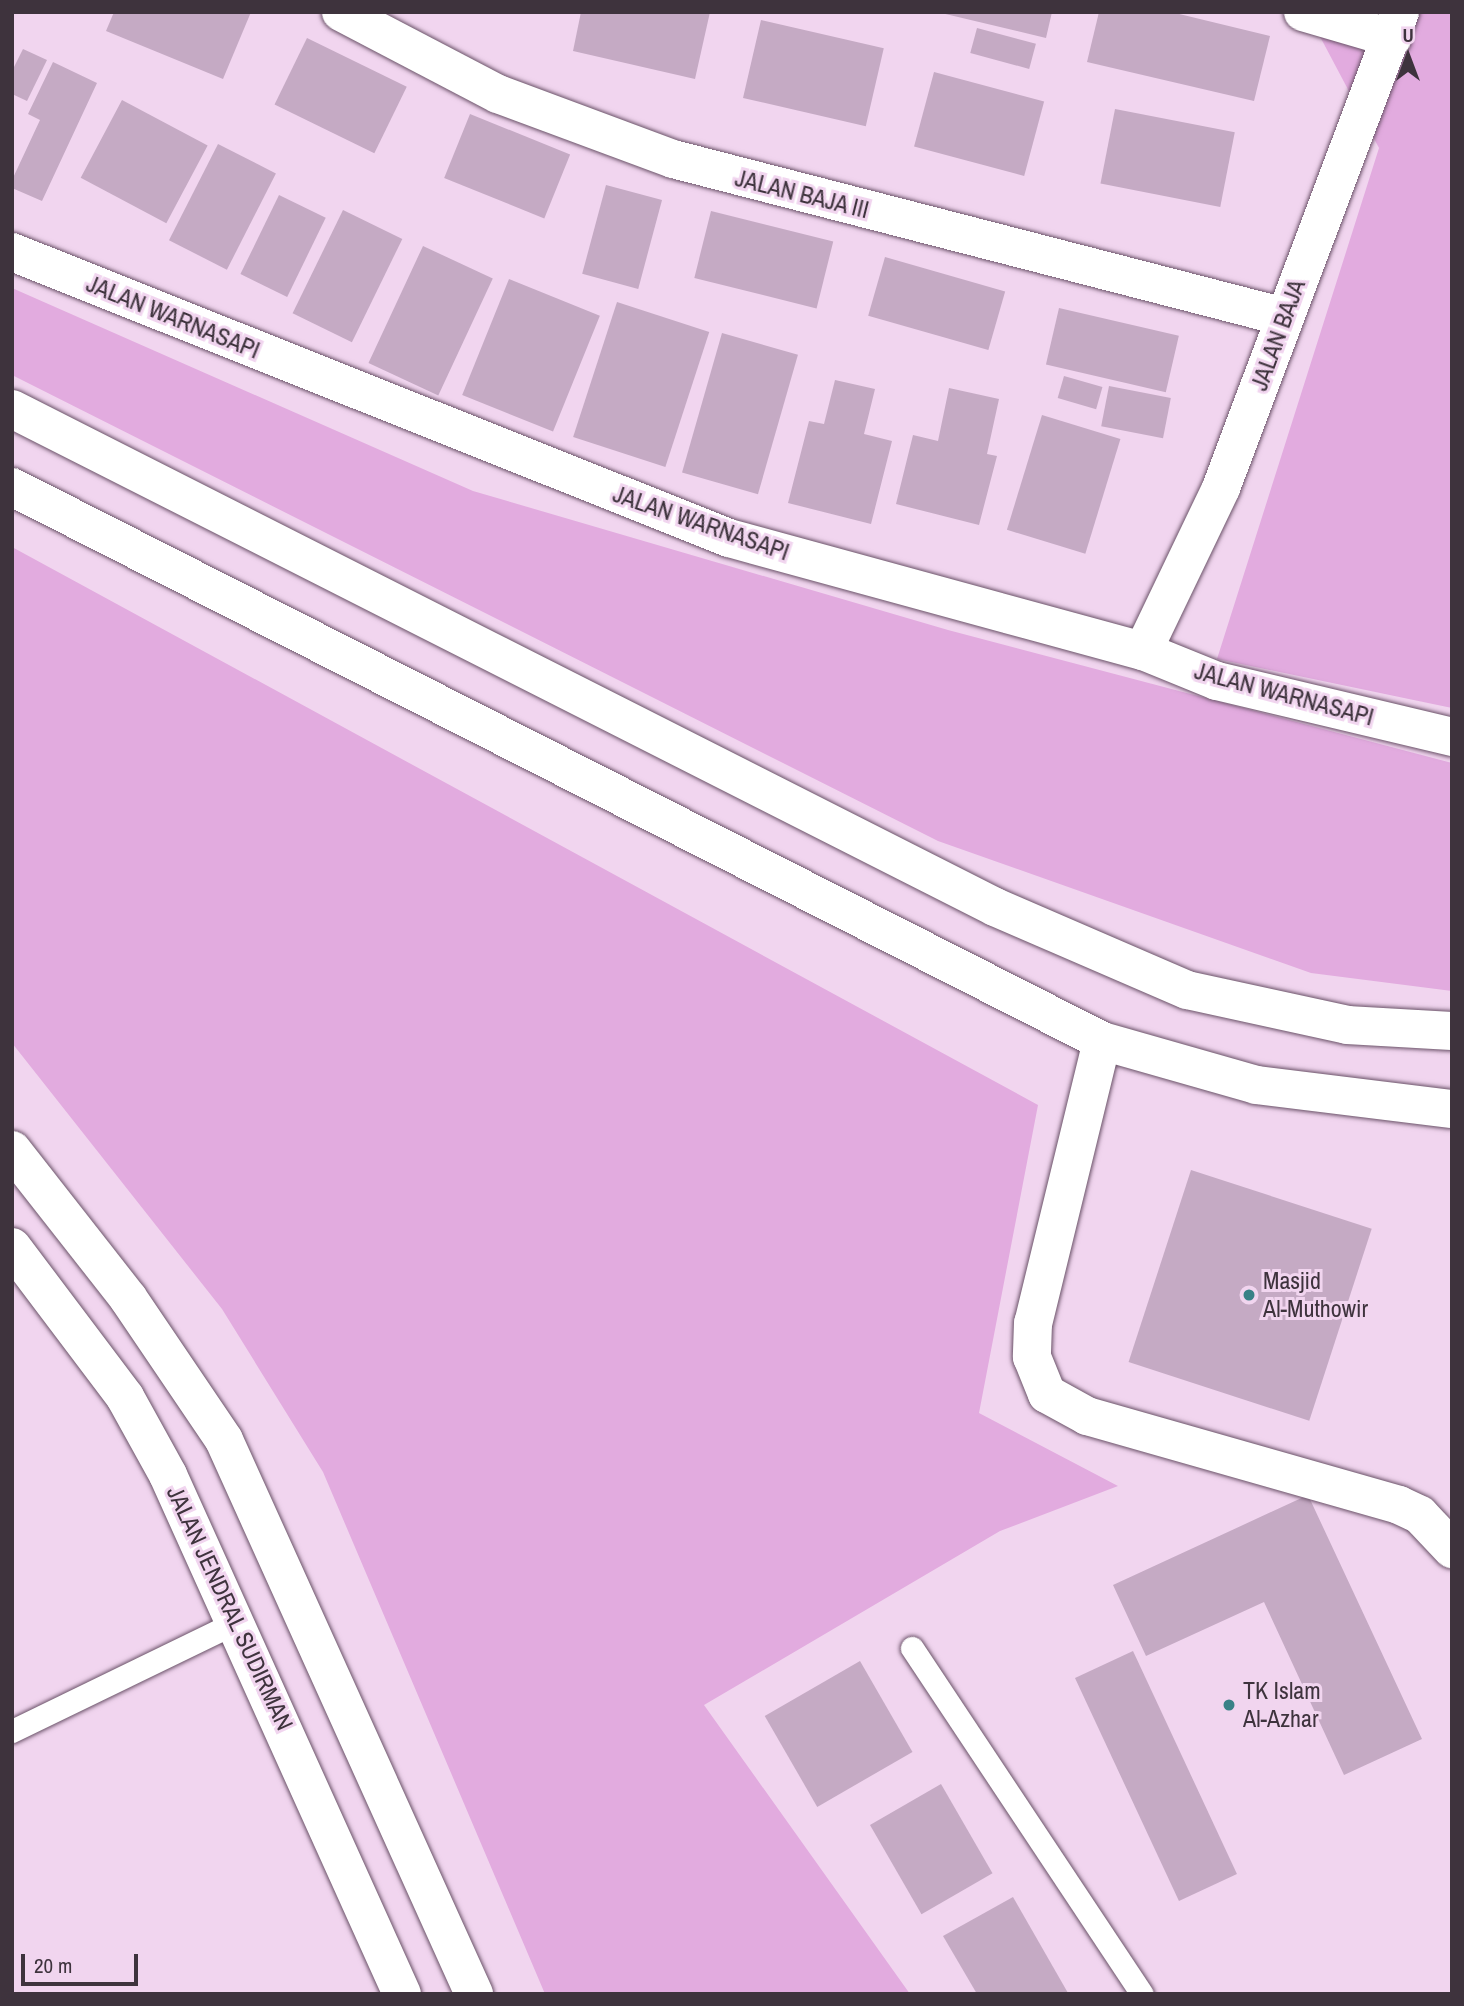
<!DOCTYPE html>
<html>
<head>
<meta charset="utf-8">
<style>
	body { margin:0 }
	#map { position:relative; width:1464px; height:2006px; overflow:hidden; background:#f1d5ef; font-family:"Archivo Narrow",sans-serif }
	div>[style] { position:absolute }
	.green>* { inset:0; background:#e2abdf }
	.building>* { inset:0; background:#c5aac4; transform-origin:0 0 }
	.roads { filter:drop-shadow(0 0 2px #6a5268) drop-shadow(0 0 2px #6a5268) }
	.service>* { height:23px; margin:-11.5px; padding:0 11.5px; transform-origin:11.5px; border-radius:11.5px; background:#fff }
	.minor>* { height:38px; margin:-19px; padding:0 19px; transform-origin:19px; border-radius:19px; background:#fff }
	.trunk>* { height:38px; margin:-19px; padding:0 19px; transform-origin:19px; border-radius:19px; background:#fff }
	.dots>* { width:19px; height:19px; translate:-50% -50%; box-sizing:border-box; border:4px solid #f1d5ef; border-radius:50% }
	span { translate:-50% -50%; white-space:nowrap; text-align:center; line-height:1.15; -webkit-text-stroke:6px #f1d5ef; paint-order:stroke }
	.street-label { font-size:24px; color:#3e333d }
	.poi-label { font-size:24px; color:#3e333d }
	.left { translate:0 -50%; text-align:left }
	.frame { position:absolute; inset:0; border:14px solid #3e333d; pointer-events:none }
	.north { position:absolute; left:1373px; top:21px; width:70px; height:70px; -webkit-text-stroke:5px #f1d5ef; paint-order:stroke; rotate:0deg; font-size:19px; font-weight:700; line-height:28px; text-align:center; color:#3e333d }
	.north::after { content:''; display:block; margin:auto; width:24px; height:32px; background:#3e333d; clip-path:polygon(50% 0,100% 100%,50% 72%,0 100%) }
	.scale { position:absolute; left:21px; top:1954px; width:117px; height:32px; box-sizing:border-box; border:4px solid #3e333d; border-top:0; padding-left:9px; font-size:21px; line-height:24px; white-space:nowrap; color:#3e333d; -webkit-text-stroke:5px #f1d5ef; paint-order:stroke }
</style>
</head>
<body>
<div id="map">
	<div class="green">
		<i style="clip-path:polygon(1307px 12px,1452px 12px,1452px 708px,1217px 659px,1379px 148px)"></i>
		<i style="clip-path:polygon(12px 288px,473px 491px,948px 630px,1452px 763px,1452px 991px,1311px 973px,938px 841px,12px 375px)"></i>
		<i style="clip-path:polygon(12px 547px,1038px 1105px,979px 1413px,1118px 1486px,1000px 1531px,704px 1705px,910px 1994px,545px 1994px,323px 1472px,222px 1309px,12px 1043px)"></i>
	</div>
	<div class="building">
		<i style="clip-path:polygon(114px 12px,251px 12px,223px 79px,106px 31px)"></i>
		<i style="clip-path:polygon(581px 12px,710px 12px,695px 79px,573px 51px)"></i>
		<i style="clip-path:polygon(937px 12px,1052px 12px,1046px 38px)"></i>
		<i style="clip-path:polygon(1099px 12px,1171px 12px,1270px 36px,1254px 101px,1087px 62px)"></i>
		<i style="left:761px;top:20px;width:126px;height:80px;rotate:13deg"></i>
		<i style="left:977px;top:28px;width:61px;height:26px;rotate:15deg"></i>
		<i style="left:307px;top:38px;width:111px;height:74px;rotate:26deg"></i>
		<i style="clip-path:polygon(23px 49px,47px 60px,27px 101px,12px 94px,12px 71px)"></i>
		<i style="clip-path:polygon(53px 62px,97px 83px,42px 201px,12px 188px,12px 180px,40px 120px,28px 114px)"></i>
		<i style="left:934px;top:72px;width:114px;height:77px;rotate:15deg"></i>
		<i style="left:122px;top:100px;width:97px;height:88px;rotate:28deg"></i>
		<i style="left:1115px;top:109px;width:122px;height:76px;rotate:11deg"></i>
		<i style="left:470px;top:114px;width:108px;height:69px;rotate:22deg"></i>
		<i style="left:218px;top:144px;width:65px;height:108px;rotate:27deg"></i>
		<i style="left:606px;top:185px;width:58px;height:92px;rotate:15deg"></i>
		<i style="left:279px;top:195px;width:52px;height:88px;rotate:26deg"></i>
		<i style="left:343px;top:210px;width:66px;height:115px;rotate:26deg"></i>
		<i style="left:711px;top:211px;width:126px;height:69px;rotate:14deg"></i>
		<i style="left:423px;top:246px;width:77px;height:129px;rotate:25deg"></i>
		<i style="left:885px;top:257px;width:125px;height:61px;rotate:16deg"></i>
		<i style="left:509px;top:279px;width:98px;height:125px;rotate:22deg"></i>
		<i style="left:617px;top:302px;width:97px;height:142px;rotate:18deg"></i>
		<i style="left:1059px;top:308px;width:123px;height:58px;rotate:13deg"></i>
		<i style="left:722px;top:333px;width:79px;height:145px;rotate:16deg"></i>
		<i style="left:1064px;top:376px;width:40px;height:23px;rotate:16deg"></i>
		<i style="clip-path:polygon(835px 380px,875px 389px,864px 434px,892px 441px,871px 524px,788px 503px,809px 421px,824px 424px)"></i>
		<i style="left:1109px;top:386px;width:63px;height:41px;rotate:11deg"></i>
		<i style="clip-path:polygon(949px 388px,999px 399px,987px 454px,997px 456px,979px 525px,896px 504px,913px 435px,938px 441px)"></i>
		<i style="left:1042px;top:415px;width:82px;height:120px;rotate:17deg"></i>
		<i style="left:1191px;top:1170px;width:190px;height:202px;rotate:18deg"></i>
		<i style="clip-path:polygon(1308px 1495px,1422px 1739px,1344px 1775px,1264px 1602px,1146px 1656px,1113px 1585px)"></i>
		<i style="left:1133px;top:1651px;width:246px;height:64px;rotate:65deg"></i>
		<i style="left:860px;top:1661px;width:105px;height:110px;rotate:60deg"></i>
		<i style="left:941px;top:1784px;width:103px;height:82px;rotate:60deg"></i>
		<i style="clip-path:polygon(1013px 1897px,1068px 1993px,1067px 1994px,977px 1994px,943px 1936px)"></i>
	</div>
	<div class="roads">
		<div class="service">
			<i style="left:912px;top:1648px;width:415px;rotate:56.4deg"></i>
			<i style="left:12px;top:1731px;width:252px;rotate:-25.9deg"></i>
		</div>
		<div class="minor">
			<i style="left:341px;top:12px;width:177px;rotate:27.6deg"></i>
			<i style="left:498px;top:94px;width:187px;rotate:20.4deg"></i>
			<i style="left:673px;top:159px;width:632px;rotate:14.48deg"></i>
			<i style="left:1303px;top:12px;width:93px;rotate:16.3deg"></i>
			<i style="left:12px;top:252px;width:772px;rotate:21.75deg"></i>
			<i style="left:729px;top:538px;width:429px;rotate:15.3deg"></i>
			<i style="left:1143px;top:651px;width:80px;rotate:22.1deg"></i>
			<i style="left:1217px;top:681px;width:242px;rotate:13.4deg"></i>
			<i style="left:12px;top:409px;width:1102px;rotate:26.87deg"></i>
			<i style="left:995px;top:907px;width:209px;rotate:23.4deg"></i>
			<i style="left:1187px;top:990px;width:164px;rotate:12.3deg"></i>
			<i style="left:1347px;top:1025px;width:105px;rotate:3.3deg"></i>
			<i style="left:12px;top:487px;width:1223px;rotate:26.94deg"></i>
			<i style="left:1102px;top:1041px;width:160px;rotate:15.9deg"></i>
			<i style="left:1256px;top:1085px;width:197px;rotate:7deg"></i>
			<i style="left:1143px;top:651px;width:181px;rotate:-64.4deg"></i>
			<i style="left:1221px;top:488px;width:509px;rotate:-69.39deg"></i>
			<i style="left:1102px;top:1041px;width:290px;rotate:103.7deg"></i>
			<i style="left:1033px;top:1323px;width:34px;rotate:92deg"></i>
			<i style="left:1032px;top:1357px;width:40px;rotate:68deg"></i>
			<i style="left:1047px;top:1394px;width:46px;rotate:28.8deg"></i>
			<i style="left:1087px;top:1416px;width:324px;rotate:15.9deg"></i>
			<i style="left:1399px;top:1505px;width:23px;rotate:25deg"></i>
			<i style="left:1420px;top:1515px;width:47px;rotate:46.7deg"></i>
		</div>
		<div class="trunk">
			<i style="left:12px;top:1150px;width:188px;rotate:51.9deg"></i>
			<i style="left:128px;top:1298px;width:171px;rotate:55.9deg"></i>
			<i style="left:224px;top:1440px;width:608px;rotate:65.71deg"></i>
			<i style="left:12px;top:1247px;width:188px;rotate:53deg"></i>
			<i style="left:125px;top:1397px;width:89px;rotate:61.1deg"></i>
			<i style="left:168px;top:1475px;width:569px;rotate:65.73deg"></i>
		</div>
	</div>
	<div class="dots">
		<i style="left:1249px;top:1295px;background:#398187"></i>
		<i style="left:1229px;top:1705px;background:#398187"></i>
	</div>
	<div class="street-label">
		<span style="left:802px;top:194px;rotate:14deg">JALAN BAJA III</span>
		<span style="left:173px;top:317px;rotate:22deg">JALAN WARNASAPI</span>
		<span style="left:1278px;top:335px;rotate:-70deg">JALAN BAJA</span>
		<span style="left:701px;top:523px;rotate:19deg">JALAN WARNASAPI</span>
		<span style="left:1284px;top:694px;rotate:15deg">JALAN WARNASAPI</span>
		<span style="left:230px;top:1608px;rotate:65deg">JALAN JENDRAL SUDIRMAN</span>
	</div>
	<div class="poi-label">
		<span class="left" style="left:1263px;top:1295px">Masjid<br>Al-Muthowir</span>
		<span class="left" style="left:1243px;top:1705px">TK Islam<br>Al-Azhar</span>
	</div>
	<div class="frame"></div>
	<div class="north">U</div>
	<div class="scale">20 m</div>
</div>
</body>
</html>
